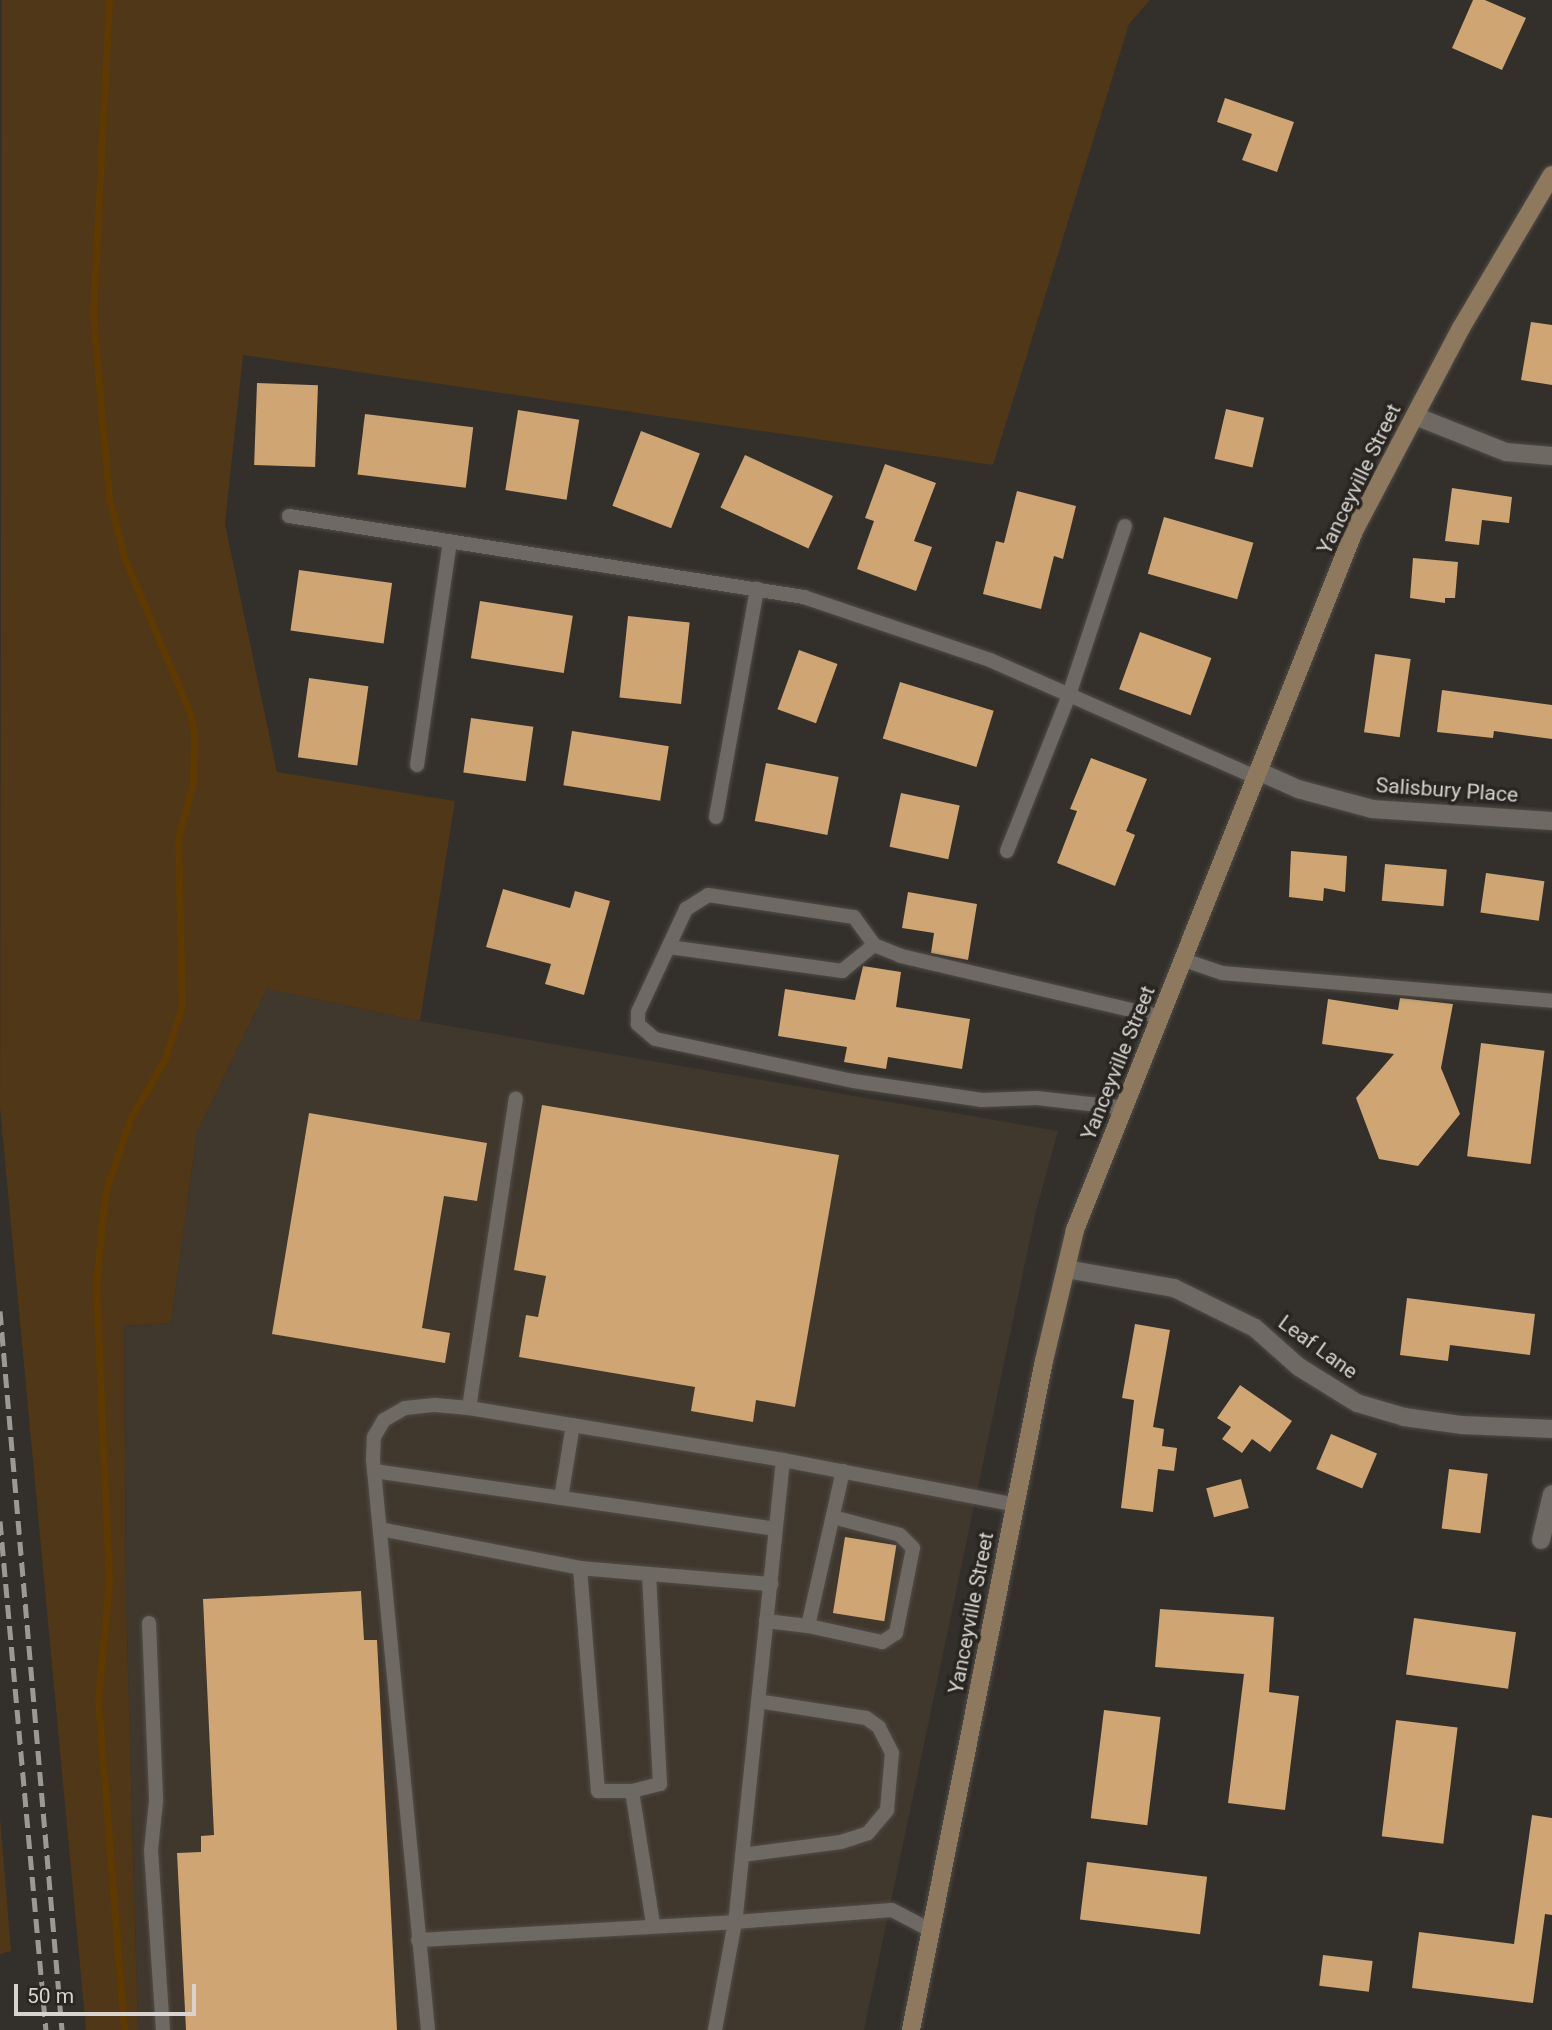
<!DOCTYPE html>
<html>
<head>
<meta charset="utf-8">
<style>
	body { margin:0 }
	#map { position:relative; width:1552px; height:2030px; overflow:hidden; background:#332f2a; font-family:Roboto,sans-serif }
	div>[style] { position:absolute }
	.built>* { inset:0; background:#40372d }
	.green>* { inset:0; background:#4f3718 }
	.stream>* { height:7px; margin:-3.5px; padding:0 3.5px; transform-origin:3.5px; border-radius:3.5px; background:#5e3a02 }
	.building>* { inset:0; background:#cea573; transform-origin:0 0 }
	.roads { filter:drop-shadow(0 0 2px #4f4c47) drop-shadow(0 0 2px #4f4c47) }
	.service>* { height:14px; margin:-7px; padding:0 7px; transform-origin:7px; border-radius:7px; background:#6e6963 }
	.minor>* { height:18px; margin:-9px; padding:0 9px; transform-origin:9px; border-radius:9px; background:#6e6963 }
	.secondary>* { height:18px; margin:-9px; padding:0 9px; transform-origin:9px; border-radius:9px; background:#8e795f }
	.rail>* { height:5px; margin-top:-2.5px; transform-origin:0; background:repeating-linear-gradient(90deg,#9c9895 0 14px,transparent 0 21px) }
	span { translate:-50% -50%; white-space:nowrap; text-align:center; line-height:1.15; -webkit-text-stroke:7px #292520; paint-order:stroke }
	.street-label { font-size:21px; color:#d6d3d0 }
	.scale { position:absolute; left:14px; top:1984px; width:182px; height:32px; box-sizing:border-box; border:4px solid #d6d3d0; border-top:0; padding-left:9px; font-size:21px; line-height:24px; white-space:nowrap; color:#d6d3d0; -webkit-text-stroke:5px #292520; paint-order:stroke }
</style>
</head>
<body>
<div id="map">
	<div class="built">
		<i style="clip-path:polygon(267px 989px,420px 1021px,1058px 1131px,1036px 1211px,864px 2030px,138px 2030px,126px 1599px,124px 1326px,171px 1323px,197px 1132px)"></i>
	</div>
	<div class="green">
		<i style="clip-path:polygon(2px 0,1150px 0,1129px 24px,993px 465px,243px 355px,225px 524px,277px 772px,455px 801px,420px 1021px,267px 989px,197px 1132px,171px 1323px,124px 1326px,126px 1599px,138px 2030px,86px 2030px,0 1107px)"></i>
		<i style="clip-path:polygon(0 1817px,11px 1951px,0 1954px)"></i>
	</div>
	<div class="stream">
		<i style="left:109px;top:0;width:315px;rotate:92.9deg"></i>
		<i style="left:93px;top:315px;width:183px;rotate:85deg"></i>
		<i style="left:109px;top:497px;width:62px;rotate:76deg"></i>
		<i style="left:124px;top:557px;width:169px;rotate:67.1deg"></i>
		<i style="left:190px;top:713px;width:21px;rotate:79deg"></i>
		<i style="left:194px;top:734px;width:48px;rotate:91.2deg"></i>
		<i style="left:193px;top:782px;width:59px;rotate:104.7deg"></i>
		<i style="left:178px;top:839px;width:167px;rotate:88.6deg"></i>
		<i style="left:182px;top:1006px;width:56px;rotate:107.8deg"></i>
		<i style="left:165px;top:1059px;width:69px;rotate:120.3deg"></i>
		<i style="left:130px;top:1119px;width:78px;rotate:108.7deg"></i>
		<i style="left:105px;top:1193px;width:92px;rotate:95.6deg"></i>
		<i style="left:96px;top:1285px;width:295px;rotate:87.5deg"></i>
		<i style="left:109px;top:1580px;width:121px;rotate:95.2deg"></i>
		<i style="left:98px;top:1700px;width:331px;rotate:85.5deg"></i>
	</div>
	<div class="building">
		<i style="clip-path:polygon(1473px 0,1485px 0,1526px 18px,1502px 70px,1452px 48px)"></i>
		<i style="clip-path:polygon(1225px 98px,1294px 122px,1277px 172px,1242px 160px,1252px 134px,1217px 122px)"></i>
		<i style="clip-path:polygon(1531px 322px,1552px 325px,1552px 385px,1521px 380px)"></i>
		<i style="left:257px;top:383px;width:61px;height:82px;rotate:2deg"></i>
		<i style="left:1226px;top:409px;width:39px;height:51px;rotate:13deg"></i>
		<i style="left:518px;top:410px;width:62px;height:81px;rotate:9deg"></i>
		<i style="left:365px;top:414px;width:109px;height:61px;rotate:7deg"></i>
		<i style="left:641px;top:431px;width:63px;height:80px;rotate:21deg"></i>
		<i style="left:745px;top:455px;width:97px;height:58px;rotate:25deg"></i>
		<i style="clip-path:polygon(885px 464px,936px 483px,914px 541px,932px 547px,916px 591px,857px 569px,874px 521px,865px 518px)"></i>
		<i style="clip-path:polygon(1452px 488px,1512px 497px,1509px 523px,1482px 520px,1479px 545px,1445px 541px)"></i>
		<i style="clip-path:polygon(1017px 491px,1076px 506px,1063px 559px,1054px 556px,1041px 609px,983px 594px,996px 541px,1004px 543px)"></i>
		<i style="left:1164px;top:517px;width:93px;height:59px;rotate:16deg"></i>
		<i style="clip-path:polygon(1413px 558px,1458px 562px,1455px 598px,1445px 598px,1445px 603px,1410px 598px)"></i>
		<i style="left:299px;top:570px;width:94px;height:61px;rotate:8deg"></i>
		<i style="left:480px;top:601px;width:94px;height:58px;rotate:9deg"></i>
		<i style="left:628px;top:616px;width:62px;height:82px;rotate:6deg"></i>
		<i style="left:1140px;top:632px;width:76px;height:61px;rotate:20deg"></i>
		<i style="left:799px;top:650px;width:41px;height:63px;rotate:20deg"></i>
		<i style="left:1375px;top:654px;width:36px;height:79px;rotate:8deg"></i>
		<i style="left:309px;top:678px;width:60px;height:80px;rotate:8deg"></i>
		<i style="left:900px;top:682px;width:98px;height:59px;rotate:17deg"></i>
		<i style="clip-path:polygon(1442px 690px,1552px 705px,1552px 739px,1494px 731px,1493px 738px,1437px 732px)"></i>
		<i style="left:471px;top:718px;width:63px;height:55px;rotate:8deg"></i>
		<i style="left:572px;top:731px;width:98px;height:55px;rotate:9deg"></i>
		<i style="clip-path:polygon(1091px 758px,1147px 779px,1126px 831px,1135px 835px,1115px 886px,1057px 863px,1077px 811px,1070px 809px)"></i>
		<i style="left:766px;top:763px;width:74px;height:59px;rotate:11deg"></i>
		<i style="left:901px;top:793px;width:60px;height:55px;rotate:12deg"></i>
		<i style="clip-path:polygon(1291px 851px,1347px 856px,1345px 892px,1324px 888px,1323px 901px,1289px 897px)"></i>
		<i style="left:1385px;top:864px;width:62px;height:37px;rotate:5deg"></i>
		<i style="left:1486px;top:873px;width:59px;height:40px;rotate:8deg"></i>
		<i style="clip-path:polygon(503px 889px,570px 908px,575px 891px,610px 901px,584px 995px,545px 984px,551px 964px,486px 947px)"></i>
		<i style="clip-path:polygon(908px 892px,977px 904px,968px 960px,931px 953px,934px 933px,902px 928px)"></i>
		<i style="clip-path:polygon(863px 966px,901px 972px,896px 1007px,970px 1019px,962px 1069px,888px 1057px,886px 1069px,844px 1062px,847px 1047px,778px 1036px,785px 989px,855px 1000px)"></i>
		<i style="clip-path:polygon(1400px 998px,1453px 1004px,1441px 1068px,1460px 1114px,1418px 1166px,1379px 1159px,1356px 1098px,1394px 1054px,1322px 1044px,1328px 999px,1398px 1010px)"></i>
		<i style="left:1481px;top:1043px;width:64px;height:114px;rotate:7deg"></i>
		<i style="clip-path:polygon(542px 1105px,839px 1155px,795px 1407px,756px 1400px,753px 1422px,691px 1411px,695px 1387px,519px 1357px,526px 1315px,538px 1317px,546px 1276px,514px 1270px)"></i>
		<i style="clip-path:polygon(309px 1113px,487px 1143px,477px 1201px,444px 1196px,422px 1328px,450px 1333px,445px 1363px,272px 1334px)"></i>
		<i style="clip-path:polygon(1407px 1298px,1535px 1314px,1530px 1355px,1450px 1345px,1448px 1361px,1400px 1355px)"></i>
		<i style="clip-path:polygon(1135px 1324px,1170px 1330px,1153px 1427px,1164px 1429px,1162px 1446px,1177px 1448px,1174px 1471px,1158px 1469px,1153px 1512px,1121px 1508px,1134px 1400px,1122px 1398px)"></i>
		<i style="clip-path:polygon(1240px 1385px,1292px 1421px,1270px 1452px,1252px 1439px,1242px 1453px,1222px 1439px,1231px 1427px,1217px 1418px)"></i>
		<i style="left:1331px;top:1434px;width:50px;height:38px;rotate:23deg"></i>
		<i style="left:1449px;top:1469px;width:39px;height:60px;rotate:7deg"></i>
		<i style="left:1241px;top:1479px;width:30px;height:36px;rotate:75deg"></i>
		<i style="left:845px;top:1537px;width:52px;height:77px;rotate:9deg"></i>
		<i style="clip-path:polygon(361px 1591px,364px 1640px,377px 1640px,397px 2030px,186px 2030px,177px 1853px,201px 1852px,201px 1836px,214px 1835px,203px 1599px)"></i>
		<i style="clip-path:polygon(1160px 1609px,1274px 1617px,1269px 1692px,1299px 1696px,1285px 1810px,1228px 1803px,1244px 1674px,1155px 1667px)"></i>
		<i style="left:1414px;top:1618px;width:103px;height:57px;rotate:8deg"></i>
		<i style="left:1104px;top:1710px;width:57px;height:109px;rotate:7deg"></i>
		<i style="left:1396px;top:1720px;width:62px;height:117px;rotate:7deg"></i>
		<i style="clip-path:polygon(1532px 1815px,1552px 1818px,1552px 1915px,1545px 1914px,1533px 2003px,1412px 1988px,1419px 1932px,1514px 1944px)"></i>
		<i style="left:1087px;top:1862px;width:121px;height:58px;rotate:7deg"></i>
		<i style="left:1323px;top:1955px;width:50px;height:31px;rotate:7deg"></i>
	</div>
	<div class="roads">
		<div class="service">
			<i style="left:289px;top:516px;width:521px;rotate:8.94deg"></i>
			<i style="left:804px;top:597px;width:196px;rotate:18.7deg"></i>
			<i style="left:990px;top:660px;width:293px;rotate:23.8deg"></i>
			<i style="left:417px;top:765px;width:226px;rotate:-81.6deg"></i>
			<i style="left:716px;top:817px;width:232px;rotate:-79.8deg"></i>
			<i style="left:1007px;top:851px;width:168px;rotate:-68.3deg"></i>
			<i style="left:1069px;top:695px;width:178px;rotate:-71.7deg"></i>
			<i style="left:669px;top:947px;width:175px;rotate:7.9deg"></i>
			<i style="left:842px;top:971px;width:41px;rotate:-39.1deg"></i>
			<i style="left:1184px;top:960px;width:40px;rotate:18.9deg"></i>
			<i style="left:1222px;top:973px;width:331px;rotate:4.8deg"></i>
			<i style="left:1125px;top:1108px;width:89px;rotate:-173.5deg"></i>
			<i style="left:1037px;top:1098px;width:55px;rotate:177.9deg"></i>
			<i style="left:982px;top:1100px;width:130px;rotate:-171.6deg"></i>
			<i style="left:853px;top:1081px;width:202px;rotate:-168deg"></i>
			<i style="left:655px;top:1039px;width:23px;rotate:-139deg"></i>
			<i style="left:638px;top:1024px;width:12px;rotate:-90deg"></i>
			<i style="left:638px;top:1012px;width:114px;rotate:-65deg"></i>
			<i style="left:686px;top:909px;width:26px;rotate:-32deg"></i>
			<i style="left:708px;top:895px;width:148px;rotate:8.6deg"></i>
			<i style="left:854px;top:917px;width:34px;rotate:54deg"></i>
			<i style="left:874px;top:945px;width:29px;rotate:22deg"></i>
			<i style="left:901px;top:956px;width:267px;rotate:13.2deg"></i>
			<i style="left:469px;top:1408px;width:313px;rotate:-81.4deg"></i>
			<i style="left:783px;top:1460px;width:464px;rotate:95.9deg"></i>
			<i style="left:735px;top:1922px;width:157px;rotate:-4.4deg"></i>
			<i style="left:892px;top:1910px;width:45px;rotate:27.7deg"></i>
			<i style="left:374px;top:1471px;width:405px;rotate:8.2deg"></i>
			<i style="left:561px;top:1498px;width:74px;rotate:-80.7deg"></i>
			<i style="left:833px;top:1517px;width:69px;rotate:15deg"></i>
			<i style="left:900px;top:1535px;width:18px;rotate:45deg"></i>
			<i style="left:913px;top:1548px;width:87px;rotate:101.3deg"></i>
			<i style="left:896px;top:1633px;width:17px;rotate:147deg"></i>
			<i style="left:882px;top:1642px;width:76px;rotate:-167.8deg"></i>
			<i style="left:808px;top:1626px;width:159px;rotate:-77.3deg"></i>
			<i style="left:380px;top:1529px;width:204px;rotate:11deg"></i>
			<i style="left:580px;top:1568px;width:224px;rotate:85.4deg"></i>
			<i style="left:598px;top:1791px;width:34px"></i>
			<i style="left:632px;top:1791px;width:135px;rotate:81deg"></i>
			<i style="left:580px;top:1568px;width:192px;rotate:4.8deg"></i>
			<i style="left:766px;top:1621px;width:42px;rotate:6.8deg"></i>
			<i style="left:149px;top:1623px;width:178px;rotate:87.7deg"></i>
			<i style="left:156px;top:1801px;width:49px;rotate:95.8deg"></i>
			<i style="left:151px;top:1850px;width:180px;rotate:86.2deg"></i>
			<i style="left:632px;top:1791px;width:29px;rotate:-14deg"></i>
			<i style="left:660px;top:1784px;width:208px;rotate:-93deg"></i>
			<i style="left:742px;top:1855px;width:100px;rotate:-7.5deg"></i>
			<i style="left:841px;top:1842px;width:28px;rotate:-18deg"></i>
			<i style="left:868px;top:1833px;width:30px;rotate:-50deg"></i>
			<i style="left:887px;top:1810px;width:57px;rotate:-85deg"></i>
			<i style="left:892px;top:1753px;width:29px;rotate:-117deg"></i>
			<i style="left:879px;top:1727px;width:16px;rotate:-145deg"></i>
			<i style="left:866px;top:1718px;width:109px;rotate:-171.1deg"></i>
			<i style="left:418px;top:1940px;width:318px;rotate:-3.2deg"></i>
			<i style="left:735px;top:1922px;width:110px;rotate:100.5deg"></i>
			<i style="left:428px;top:2030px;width:573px;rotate:-95.51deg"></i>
			<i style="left:373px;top:1460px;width:23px;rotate:-88deg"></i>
			<i style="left:374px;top:1437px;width:20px;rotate:-60deg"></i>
			<i style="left:384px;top:1420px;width:24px;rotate:-30deg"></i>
			<i style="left:405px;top:1408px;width:30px;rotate:-6deg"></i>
			<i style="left:435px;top:1405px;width:34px;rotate:5deg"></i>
			<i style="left:469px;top:1408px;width:318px;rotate:9.4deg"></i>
			<i style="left:783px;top:1460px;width:237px;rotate:10.9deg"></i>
		</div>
		<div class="minor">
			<i style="left:1415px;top:416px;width:98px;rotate:21.6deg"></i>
			<i style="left:1506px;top:452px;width:46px;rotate:5deg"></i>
			<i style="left:1260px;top:772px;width:42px;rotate:24.1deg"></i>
			<i style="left:1298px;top:789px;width:77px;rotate:15.1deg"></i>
			<i style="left:1372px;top:809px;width:180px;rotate:3.8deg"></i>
			<i style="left:1066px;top:1269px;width:110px;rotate:10deg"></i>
			<i style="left:1174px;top:1288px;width:90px;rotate:26.3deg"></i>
			<i style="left:1255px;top:1328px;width:59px;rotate:41.6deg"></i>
			<i style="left:1299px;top:1367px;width:68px;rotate:31.8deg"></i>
			<i style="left:1357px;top:1403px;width:49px;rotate:16.6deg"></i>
			<i style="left:1404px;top:1417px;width:59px;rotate:7.9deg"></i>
			<i style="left:1462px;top:1425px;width:90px;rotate:2.5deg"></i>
			<i style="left:1541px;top:1540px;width:47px;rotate:-76.6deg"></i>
		</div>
		<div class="secondary">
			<i style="left:911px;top:2030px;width:682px;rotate:-78.76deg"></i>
			<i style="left:1044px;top:1361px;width:135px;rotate:-76.7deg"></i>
			<i style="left:1075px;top:1230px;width:755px;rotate:-68.23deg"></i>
			<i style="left:1355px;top:529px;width:227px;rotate:-62.2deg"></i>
			<i style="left:1461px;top:328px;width:178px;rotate:-59.3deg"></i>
		</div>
	</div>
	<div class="rail">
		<i style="left:0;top:1311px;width:722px;rotate:85.07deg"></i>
		<i style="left:0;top:1521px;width:511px;rotate:84.84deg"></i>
	</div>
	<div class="street-label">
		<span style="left:1359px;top:479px;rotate:-64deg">Yanceyville Street</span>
		<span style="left:1447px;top:790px;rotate:4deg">Salisbury Place</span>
		<span style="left:1118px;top:1063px;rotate:-68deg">Yanceyville Street</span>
		<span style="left:1318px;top:1347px;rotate:36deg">Leaf Lane</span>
		<span style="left:971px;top:1613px;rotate:-79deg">Yanceyville Street</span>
	</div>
	<div class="scale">50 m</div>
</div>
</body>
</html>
